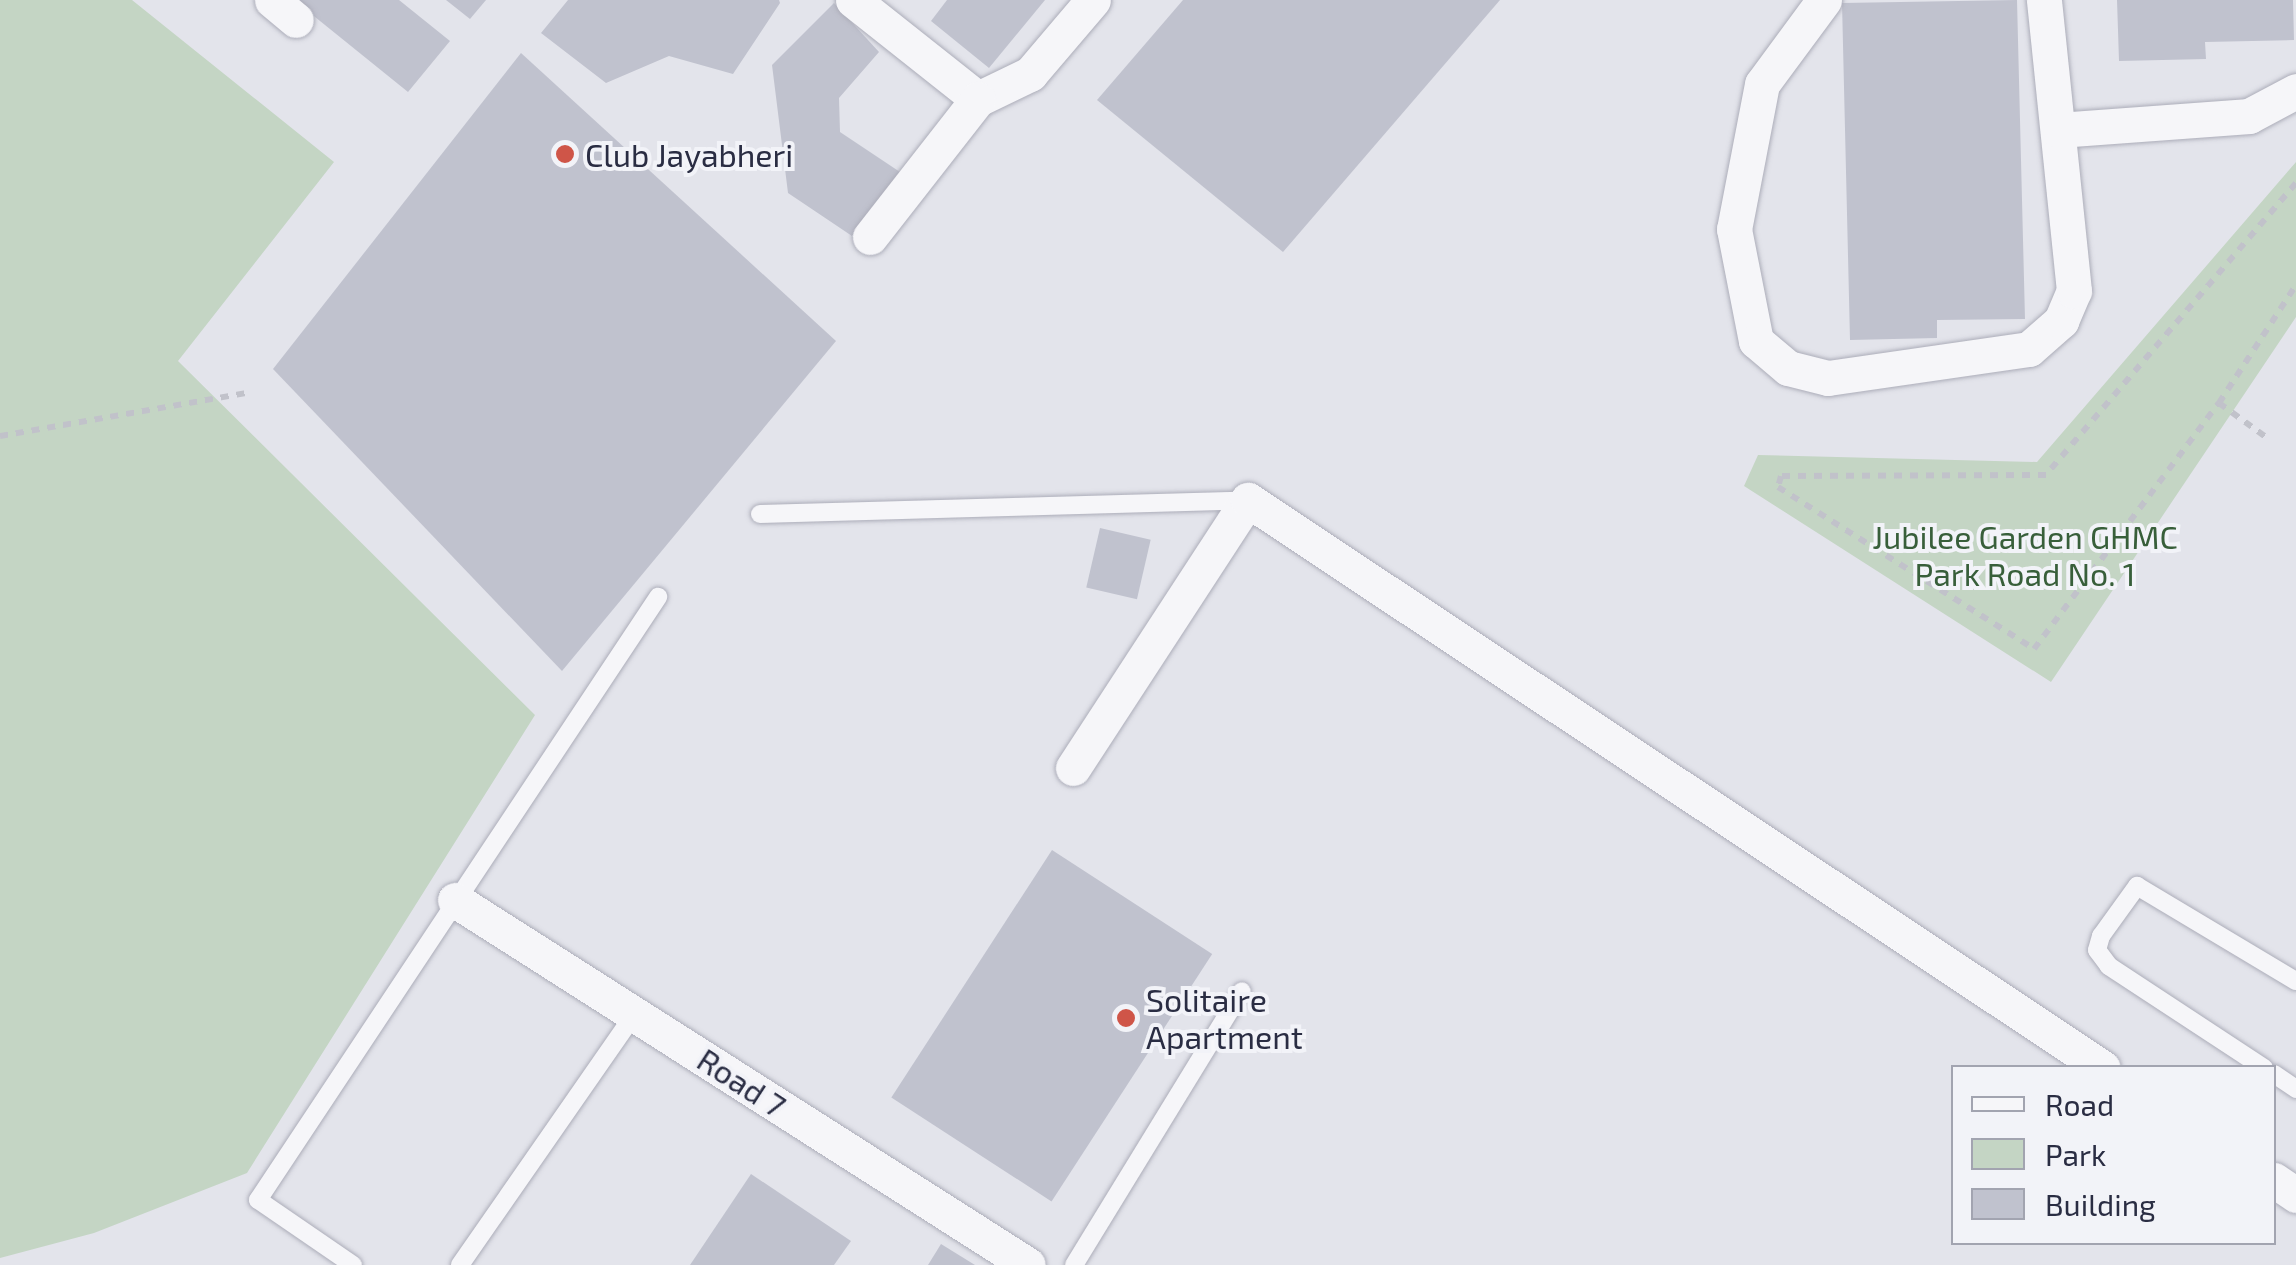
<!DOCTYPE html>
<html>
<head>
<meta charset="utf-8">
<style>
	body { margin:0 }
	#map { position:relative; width:2296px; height:1265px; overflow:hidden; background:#e3e4eb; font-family:"Exo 2",sans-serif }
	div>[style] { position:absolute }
	.green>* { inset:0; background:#c4d5c4 }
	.building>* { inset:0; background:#c0c2ce; transform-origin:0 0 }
	.path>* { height:6px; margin-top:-3px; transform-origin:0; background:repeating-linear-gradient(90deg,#c1c2ca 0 8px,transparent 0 16px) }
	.roads { filter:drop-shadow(0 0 2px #acadb9) drop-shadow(0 0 2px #acadb9) }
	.service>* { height:18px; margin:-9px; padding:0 9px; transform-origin:9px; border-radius:9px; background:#f6f6f9 }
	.minor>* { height:35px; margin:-17.5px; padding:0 17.5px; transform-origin:17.5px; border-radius:17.5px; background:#f6f6f9 }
	.dots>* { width:28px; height:28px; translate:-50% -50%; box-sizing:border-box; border:5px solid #f2f3f8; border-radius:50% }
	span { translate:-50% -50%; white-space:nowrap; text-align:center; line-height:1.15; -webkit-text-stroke:8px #f2f3f8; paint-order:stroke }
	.poi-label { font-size:32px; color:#2a2d43 }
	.left { translate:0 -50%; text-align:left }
	.park-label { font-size:32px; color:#385f3a }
	.street-label { font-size:32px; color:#2a2d43 }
	.legend { position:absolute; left:1951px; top:1065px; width:325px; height:180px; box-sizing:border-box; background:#f2f3f8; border:2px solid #a2a4b0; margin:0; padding:12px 18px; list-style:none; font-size:30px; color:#2a2d43 }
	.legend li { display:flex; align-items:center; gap:20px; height:50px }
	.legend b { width:50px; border:2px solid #a2a4b0 }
</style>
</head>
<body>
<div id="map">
	<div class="green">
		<i style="clip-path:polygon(0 0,132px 0,334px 162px,178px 361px,535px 715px,247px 1173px,94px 1233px,0 1258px)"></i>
		<i style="clip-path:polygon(2296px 162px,2296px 317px,2051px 682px,1744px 486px,1758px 455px,2037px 462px)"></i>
	</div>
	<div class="building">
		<i style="clip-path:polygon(294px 0,399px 0,450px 41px,408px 92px)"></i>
		<i style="clip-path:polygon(446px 0,486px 0,470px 19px)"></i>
		<i style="clip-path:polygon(568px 0,779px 0,780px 3px,733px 74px,669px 56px,606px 83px,541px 33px)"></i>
		<i style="clip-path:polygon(947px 0,1045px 0,989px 68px,931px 21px)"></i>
		<i style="clip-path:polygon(1183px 0,1500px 0,1283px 252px,1097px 100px)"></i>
		<i style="clip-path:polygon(2017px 0,2025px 319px,1937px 320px,1937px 338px,1850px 340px,1842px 3px)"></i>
		<i style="clip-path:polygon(2117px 0,2293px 0,2294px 40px,2205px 42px,2206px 59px,2119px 61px)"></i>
		<i style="clip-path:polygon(834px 3px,879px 52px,839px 98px,840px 132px,903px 174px,852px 236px,788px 193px,772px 65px)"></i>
		<i style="clip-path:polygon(521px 53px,836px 341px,562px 671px,273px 369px)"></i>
		<i style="left:1100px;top:528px;width:52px;height:61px;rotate:13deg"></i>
		<i style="left:1052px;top:850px;width:191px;height:295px;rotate:33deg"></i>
		<i style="clip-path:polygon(751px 1174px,851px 1241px,834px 1265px,690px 1265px)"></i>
		<i style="clip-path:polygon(941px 1244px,975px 1265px,928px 1265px)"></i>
	</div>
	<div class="path">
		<i style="left:2296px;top:183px;width:384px;rotate:130.6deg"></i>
		<i style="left:2046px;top:475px;width:265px;rotate:179.8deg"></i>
		<i style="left:1781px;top:476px;width:11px;rotate:105deg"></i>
		<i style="left:1778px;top:487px;width:303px;rotate:32.3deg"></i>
		<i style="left:2034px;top:649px;width:308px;rotate:-53.1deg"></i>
		<i style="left:2219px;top:403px;width:141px;rotate:-56.9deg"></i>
		<i style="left:2219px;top:403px;width:63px;rotate:36deg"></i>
		<i style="left:0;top:436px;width:255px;rotate:-9.9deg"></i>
	</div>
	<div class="roads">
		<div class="service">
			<i style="left:760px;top:514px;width:488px;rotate:-1.6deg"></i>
			<i style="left:2264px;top:1068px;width:186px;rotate:-146.7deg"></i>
			<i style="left:2109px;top:966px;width:20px;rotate:-127deg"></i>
			<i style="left:2097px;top:950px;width:15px;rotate:-74deg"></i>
			<i style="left:2101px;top:936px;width:62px;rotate:-54.2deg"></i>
			<i style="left:2137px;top:886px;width:185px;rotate:30.9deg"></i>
			<i style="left:2274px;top:1074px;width:27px;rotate:34deg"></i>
			<i style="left:353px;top:1265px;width:115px;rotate:-145.6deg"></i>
			<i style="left:258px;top:1200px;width:724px;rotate:-56.44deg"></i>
			<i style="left:460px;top:1265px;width:307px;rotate:-55.2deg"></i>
			<i style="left:1074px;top:1265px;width:321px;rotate:-58.5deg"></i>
		</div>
		<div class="minor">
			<i style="left:272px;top:0;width:31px;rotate:40deg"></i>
			<i style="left:853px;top:0;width:159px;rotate:38.4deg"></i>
			<i style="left:978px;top:99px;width:58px;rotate:-25.7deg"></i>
			<i style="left:1030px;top:74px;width:97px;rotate:-49.6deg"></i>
			<i style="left:1824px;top:0;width:104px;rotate:126.4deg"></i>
			<i style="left:1762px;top:84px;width:148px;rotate:100.9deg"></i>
			<i style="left:1734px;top:229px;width:114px;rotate:78.9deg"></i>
			<i style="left:1756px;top:341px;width:42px;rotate:40.2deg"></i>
			<i style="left:1788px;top:368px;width:41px;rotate:14deg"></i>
			<i style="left:1828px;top:378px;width:203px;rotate:-8.2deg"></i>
			<i style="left:2029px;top:349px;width:43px;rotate:-41.2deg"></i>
			<i style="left:2061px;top:321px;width:33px;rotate:-67deg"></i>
			<i style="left:2074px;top:291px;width:293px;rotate:-95.9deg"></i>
			<i style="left:2058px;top:130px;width:192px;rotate:-4.2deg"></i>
			<i style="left:2249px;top:116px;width:53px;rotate:-28deg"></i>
			<i style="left:870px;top:237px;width:175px;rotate:-52deg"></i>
			<i style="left:1073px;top:768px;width:320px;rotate:-56.9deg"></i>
			<i style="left:1248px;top:500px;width:1026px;rotate:33.6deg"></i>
			<i style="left:455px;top:900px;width:679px;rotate:32.5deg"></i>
			<i style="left:2274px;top:1180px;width:27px;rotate:34deg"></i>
		</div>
	</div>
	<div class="dots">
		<i style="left:565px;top:154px;background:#cf5548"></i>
		<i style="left:1126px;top:1018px;background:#cf5548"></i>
	</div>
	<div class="poi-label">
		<span class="left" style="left:585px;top:154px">Club Jayabheri</span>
		<span class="left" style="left:1146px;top:1018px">Solitaire<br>Apartment</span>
	</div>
	<div class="park-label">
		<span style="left:2025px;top:555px">Jubilee Garden GHMC<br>Park Road No. 1</span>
	</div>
	<div class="street-label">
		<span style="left:742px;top:1082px;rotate:33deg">Road 7</span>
	</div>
	<ul class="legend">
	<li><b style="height:12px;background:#f6f6f9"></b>Road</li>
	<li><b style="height:28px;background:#c4d5c4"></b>Park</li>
	<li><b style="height:28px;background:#c0c2ce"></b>Building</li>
	</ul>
</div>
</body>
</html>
